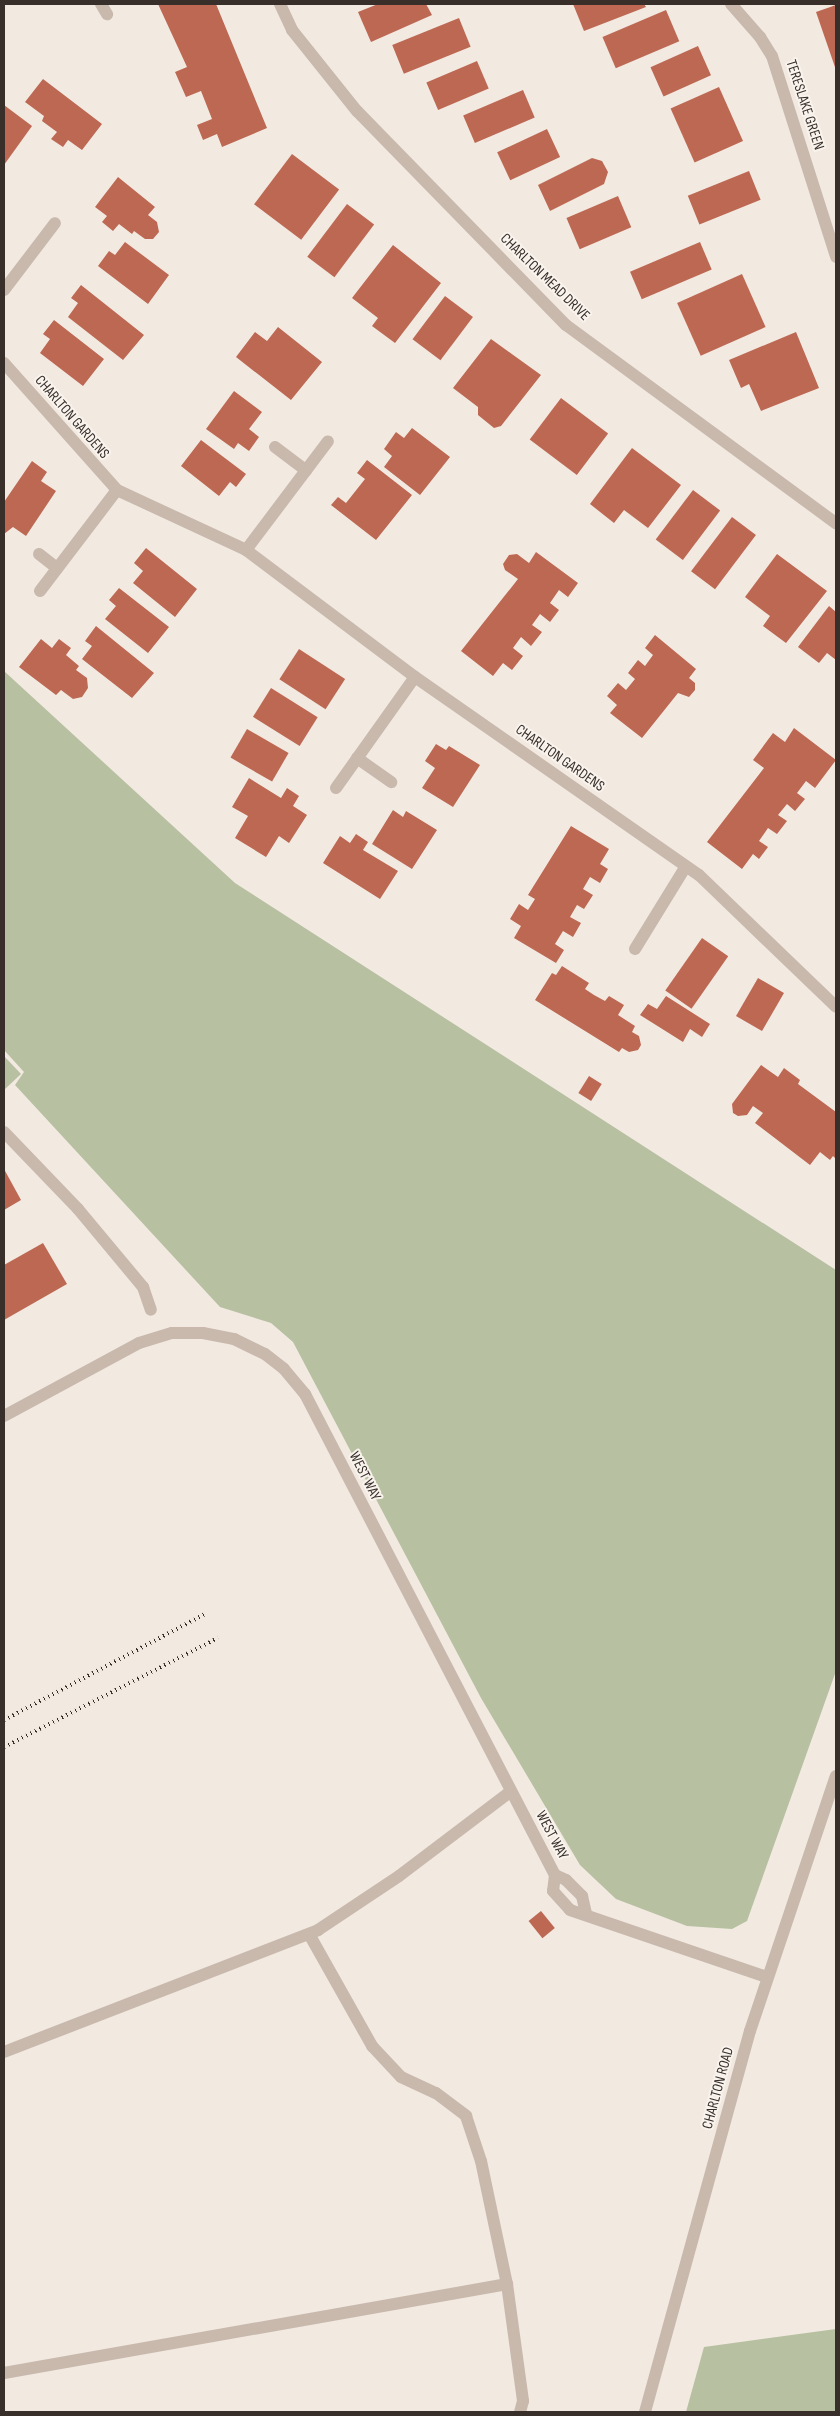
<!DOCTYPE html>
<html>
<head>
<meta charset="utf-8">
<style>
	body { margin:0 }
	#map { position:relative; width:840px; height:2416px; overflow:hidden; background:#f2e9e1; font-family:"Sofia Sans Condensed",sans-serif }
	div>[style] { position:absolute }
	.green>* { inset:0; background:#b7c0a1 }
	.building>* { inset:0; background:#bd6853; transform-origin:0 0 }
	.lane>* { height:12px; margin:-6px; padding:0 6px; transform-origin:6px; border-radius:6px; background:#c9b9ad }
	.street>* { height:12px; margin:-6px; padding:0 6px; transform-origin:6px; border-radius:6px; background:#c9b9ad }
	.rail>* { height:4px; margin-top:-2px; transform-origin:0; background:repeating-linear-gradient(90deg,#382f2b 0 1px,transparent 0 5px) }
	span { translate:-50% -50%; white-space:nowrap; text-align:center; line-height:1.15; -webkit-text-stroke:4px #f9f3ed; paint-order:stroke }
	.street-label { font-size:15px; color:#382f2b }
	.frame { position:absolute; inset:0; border:5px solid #382f2b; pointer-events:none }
</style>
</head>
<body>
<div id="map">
	<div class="green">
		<i style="clip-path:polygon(4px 671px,235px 883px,836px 1270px,836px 1671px,747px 1921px,732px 1929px,687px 1926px,616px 1899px,580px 1865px,481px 1698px,293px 1342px,271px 1323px,220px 1307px,15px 1085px,24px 1072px,4px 1050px)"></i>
		<i style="clip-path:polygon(4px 1056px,21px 1074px,4px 1090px)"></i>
		<i style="clip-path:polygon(836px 2329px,836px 2412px,686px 2412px,704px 2347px)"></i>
	</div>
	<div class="building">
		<i style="clip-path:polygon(158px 4px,216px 4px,267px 128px,222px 147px,217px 134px,203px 140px,197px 125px,212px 119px,201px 91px,186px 97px,175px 72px,187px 67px)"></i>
		<i style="clip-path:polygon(378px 4px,426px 4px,432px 15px,371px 42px,358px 12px)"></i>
		<i style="clip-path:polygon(573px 4px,644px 4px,646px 7px,584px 31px)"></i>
		<i style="clip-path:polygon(836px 5px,836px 70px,816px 12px)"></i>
		<i style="left:666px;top:10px;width:34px;height:69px;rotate:67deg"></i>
		<i style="left:459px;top:18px;width:31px;height:72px;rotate:68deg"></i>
		<i style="left:698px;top:46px;width:32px;height:52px;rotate:66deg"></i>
		<i style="left:477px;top:61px;width:30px;height:55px;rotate:67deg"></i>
		<i style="clip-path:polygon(43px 79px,102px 124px,82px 150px,68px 140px,63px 147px,51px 139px,57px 132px,42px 121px,44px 116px,25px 102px)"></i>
		<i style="left:719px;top:87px;width:59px;height:53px;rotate:66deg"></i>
		<i style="left:523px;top:90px;width:30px;height:65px;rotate:67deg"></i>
		<i style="clip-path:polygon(4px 105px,32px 126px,4px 165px)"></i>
		<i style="left:547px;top:129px;width:31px;height:55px;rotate:65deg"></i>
		<i style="left:292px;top:154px;width:59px;height:63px;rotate:37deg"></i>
		<i style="clip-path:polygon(592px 158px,602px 161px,608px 172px,604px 184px,550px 211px,538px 185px)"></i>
		<i style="left:749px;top:171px;width:31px;height:66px;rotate:68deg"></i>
		<i style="clip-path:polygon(118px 177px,155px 207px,148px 215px,157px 222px,159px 232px,153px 239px,145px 239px,134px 231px,132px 234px,119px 224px,113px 231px,102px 222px,107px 216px,95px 207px)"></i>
		<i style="left:618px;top:196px;width:34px;height:56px;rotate:67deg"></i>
		<i style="left:347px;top:204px;width:34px;height:66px;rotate:37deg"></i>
		<i style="clip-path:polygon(125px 242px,169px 275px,148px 304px,98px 266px,109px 251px,115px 255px)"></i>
		<i style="left:700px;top:242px;width:30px;height:76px;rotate:67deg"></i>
		<i style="clip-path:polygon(393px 245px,441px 283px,395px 343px,372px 326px,378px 318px,352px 298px)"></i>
		<i style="left:742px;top:274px;width:58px;height:71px;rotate:66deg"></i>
		<i style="clip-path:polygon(81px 285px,144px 335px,123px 360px,68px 317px,78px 303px,71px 298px)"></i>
		<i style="left:445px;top:296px;width:35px;height:54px;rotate:37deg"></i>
		<i style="clip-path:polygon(54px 320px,104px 359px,83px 386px,40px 353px,50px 339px,43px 334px)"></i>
		<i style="clip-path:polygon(278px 327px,322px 362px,291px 400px,236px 357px,255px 332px,267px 341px)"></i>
		<i style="clip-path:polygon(796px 332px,819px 388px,761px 411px,749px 384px,741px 388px,729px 360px)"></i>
		<i style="clip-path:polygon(491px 339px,541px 375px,501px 426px,494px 428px,478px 415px,478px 407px,453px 388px)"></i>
		<i style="clip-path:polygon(234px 391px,262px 412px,249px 429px,259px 437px,249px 451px,238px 443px,234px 449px,206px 429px)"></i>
		<i style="left:561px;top:398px;width:59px;height:52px;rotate:37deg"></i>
		<i style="clip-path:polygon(412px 428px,450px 457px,420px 495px,384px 467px,392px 456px,384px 449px,396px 432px,404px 438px)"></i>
		<i style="clip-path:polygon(201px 440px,246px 474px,236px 487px,230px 482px,219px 496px,181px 466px)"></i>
		<i style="clip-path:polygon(632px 448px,681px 485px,648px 528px,624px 510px,614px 523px,590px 504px)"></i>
		<i style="clip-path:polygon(367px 460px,412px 495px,376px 540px,331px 505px,338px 497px,346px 503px,365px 479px,357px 473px)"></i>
		<i style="clip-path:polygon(32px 461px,47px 472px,41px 481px,56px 491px,26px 536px,13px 527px,4px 534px,4px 502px)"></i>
		<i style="left:693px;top:490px;width:34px;height:62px;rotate:37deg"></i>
		<i style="left:732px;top:517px;width:30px;height:68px;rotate:37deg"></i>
		<i style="clip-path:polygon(146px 548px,197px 589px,175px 617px,133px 583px,143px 571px,134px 563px)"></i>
		<i style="clip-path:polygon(536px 552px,578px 583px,568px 597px,559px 590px,550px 603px,559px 610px,550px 622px,540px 614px,532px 625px,542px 632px,531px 646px,521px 637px,513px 648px,523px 656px,512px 670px,503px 663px,493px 676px,461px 651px,518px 579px,505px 570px,503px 564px,509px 555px,517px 554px,529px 563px)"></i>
		<i style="clip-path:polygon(777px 554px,827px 591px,786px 643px,763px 626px,770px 616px,745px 597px)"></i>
		<i style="clip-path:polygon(119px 588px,169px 627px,148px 653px,105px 619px,116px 606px,109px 600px)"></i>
		<i style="clip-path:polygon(829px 606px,836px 612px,836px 660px,827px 653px,819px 663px,798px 647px)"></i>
		<i style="clip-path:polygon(96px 626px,154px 673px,132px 698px,82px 659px,92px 646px,85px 641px)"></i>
		<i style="clip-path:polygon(655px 635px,696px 669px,689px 678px,695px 683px,695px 690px,689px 697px,678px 693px,642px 738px,610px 713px,617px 705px,607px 696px,618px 683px,626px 690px,635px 679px,628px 673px,638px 660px,645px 666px,653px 655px,645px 648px)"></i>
		<i style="clip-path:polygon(41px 639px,52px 648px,59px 639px,71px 648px,66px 655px,79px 666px,76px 670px,87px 678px,88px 688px,82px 697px,73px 699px,61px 690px,56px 695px,19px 667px)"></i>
		<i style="left:299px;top:649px;width:55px;height:36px;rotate:33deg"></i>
		<i style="left:271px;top:688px;width:55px;height:34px;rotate:32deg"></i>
		<i style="clip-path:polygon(794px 728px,836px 760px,815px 788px,806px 781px,797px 793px,805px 799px,795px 811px,787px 804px,778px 815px,787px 821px,777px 834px,768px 828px,759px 841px,768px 847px,759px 859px,753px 854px,742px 869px,707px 842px,764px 768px,753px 760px,773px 733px,785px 742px)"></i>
		<i style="left:247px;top:729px;width:48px;height:33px;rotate:30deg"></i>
		<i style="clip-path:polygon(436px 744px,446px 750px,449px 746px,480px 765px,453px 807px,422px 788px,435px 768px,425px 761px)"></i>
		<i style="clip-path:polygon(249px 778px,281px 798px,287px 788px,299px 796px,293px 806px,307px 815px,289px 843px,279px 836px,266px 857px,235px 838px,248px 816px,232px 807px)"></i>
		<i style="clip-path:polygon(393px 810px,403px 817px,406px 811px,437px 830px,412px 869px,372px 844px)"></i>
		<i style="clip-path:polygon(571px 826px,609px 849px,600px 864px,608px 869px,600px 883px,590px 877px,583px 889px,593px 895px,584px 909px,577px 905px,570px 917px,581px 923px,573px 937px,563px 931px,555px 944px,564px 950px,556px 963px,514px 938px,521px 926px,510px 919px,519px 904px,528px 910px,535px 899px,528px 895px)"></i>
		<i style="clip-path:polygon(356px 834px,368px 842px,363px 850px,398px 871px,380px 899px,323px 863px,340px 836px,350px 843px)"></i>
		<i style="left:702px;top:938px;width:32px;height:64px;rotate:35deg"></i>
		<i style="clip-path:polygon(562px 966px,589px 983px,585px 989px,594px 995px,605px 1001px,609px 996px,624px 1005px,618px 1015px,635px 1026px,632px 1032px,639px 1036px,641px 1045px,638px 1050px,629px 1052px,622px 1048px,619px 1052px,535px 1000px,552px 973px,556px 975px)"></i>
		<i style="left:758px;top:978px;width:30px;height:44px;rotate:30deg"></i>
		<i style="clip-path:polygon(666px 996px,710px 1024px,702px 1037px,690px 1029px,683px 1042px,640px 1015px,648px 1004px,657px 1009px)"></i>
		<i style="clip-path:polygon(761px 1065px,778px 1077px,784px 1068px,800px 1080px,798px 1084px,836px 1112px,836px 1159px,833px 1156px,830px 1160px,820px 1152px,810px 1165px,755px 1123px,763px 1113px,753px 1106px,747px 1115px,738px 1116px,733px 1113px,732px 1104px)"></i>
		<i style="left:589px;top:1076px;width:15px;height:20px;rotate:32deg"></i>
		<i style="clip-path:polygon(4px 1169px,21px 1200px,4px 1210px)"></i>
		<i style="clip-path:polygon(43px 1243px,67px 1284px,4px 1320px,4px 1265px)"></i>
		<i style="left:541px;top:1911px;width:22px;height:16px;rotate:51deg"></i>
	</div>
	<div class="lane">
		<i style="left:101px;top:4px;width:12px;rotate:59deg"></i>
		<i style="left:635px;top:949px;width:97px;rotate:-58.4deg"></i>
		<i style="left:4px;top:1132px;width:107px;rotate:46.1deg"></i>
		<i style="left:78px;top:1209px;width:102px;rotate:50.2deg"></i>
		<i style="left:143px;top:1287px;width:24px;rotate:71deg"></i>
		<i style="left:4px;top:1416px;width:153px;rotate:-28.4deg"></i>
		<i style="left:139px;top:1343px;width:34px;rotate:-17deg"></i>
		<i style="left:172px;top:1333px;width:31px"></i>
		<i style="left:203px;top:1333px;width:32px;rotate:11deg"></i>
		<i style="left:234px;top:1339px;width:34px;rotate:26deg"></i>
		<i style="left:265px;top:1354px;width:24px;rotate:38deg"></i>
		<i style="left:284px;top:1369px;width:33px;rotate:50deg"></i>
		<i style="left:305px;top:1394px;width:542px;rotate:62.54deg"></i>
		<i style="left:555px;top:1875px;width:16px;rotate:97deg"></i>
		<i style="left:553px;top:1891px;width:25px;rotate:48deg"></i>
		<i style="left:570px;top:1910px;width:208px;rotate:18.8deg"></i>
		<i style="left:555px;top:1875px;width:12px;rotate:24deg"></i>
		<i style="left:566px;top:1880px;width:23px;rotate:45deg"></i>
		<i style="left:582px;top:1896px;width:18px;rotate:77deg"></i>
		<i style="left:309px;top:1934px;width:129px;rotate:60.6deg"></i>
		<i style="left:372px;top:2046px;width:42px;rotate:46.9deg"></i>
		<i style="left:401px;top:2077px;width:38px;rotate:25deg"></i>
		<i style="left:436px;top:2093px;width:38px;rotate:37deg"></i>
		<i style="left:466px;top:2116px;width:47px;rotate:71.6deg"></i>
		<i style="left:481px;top:2161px;width:126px;rotate:78.1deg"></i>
		<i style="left:507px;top:2284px;width:118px;rotate:82.2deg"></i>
		<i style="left:523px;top:2401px;width:11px;rotate:105deg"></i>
		<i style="left:4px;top:2052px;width:337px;rotate:-21.2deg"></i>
		<i style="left:318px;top:1930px;width:97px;rotate:-33.7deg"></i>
		<i style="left:399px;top:1876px;width:139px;rotate:-37.1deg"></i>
		<i style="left:4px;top:2373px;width:511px;rotate:-10.03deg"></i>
		<i style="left:645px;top:2412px;width:395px;rotate:-74.6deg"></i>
	</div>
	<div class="street">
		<i style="left:280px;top:4px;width:29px;rotate:65deg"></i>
		<i style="left:292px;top:30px;width:104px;rotate:51.3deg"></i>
		<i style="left:357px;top:111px;width:299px;rotate:45.7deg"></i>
		<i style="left:566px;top:325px;width:335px;rotate:36.3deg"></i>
		<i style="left:731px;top:4px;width:44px;rotate:48.7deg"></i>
		<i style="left:760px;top:37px;width:22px;rotate:58deg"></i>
		<i style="left:772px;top:56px;width:211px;rotate:72.3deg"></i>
		<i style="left:4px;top:290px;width:84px;rotate:-52.7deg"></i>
		<i style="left:4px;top:363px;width:170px;rotate:48.3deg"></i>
		<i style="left:117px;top:490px;width:142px;rotate:24.9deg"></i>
		<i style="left:246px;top:550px;width:211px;rotate:36.9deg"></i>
		<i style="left:415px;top:677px;width:346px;rotate:34.9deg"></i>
		<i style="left:699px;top:875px;width:190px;rotate:43.9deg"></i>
		<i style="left:275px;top:447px;width:39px;rotate:37deg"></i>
		<i style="left:246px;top:550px;width:136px;rotate:-53deg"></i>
		<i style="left:39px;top:554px;width:23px;rotate:38deg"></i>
		<i style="left:40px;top:591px;width:127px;rotate:-52.7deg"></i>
		<i style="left:357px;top:758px;width:42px;rotate:35.2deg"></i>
		<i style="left:336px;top:788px;width:136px;rotate:-54.6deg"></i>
		<i style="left:750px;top:2031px;width:269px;rotate:-71.4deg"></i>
	</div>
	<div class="rail">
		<i style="left:4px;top:1720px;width:227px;rotate:-27.8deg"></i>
		<i style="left:4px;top:1747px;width:240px;rotate:-27deg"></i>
	</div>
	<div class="street-label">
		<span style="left:805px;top:105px;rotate:72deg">TERESLAKE GREEN</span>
		<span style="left:545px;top:277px;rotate:44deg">CHARLTON MEAD DRIVE</span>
		<span style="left:72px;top:417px;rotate:49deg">CHARLTON GARDENS</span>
		<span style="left:560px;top:758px;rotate:35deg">CHARLTON GARDENS</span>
		<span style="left:365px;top:1476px;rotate:63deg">WEST WAY</span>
		<span style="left:552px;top:1835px;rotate:62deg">WEST WAY</span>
		<span style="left:718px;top:2088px;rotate:-75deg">CHARLTON ROAD</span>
	</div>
	<div class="frame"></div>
</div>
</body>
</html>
